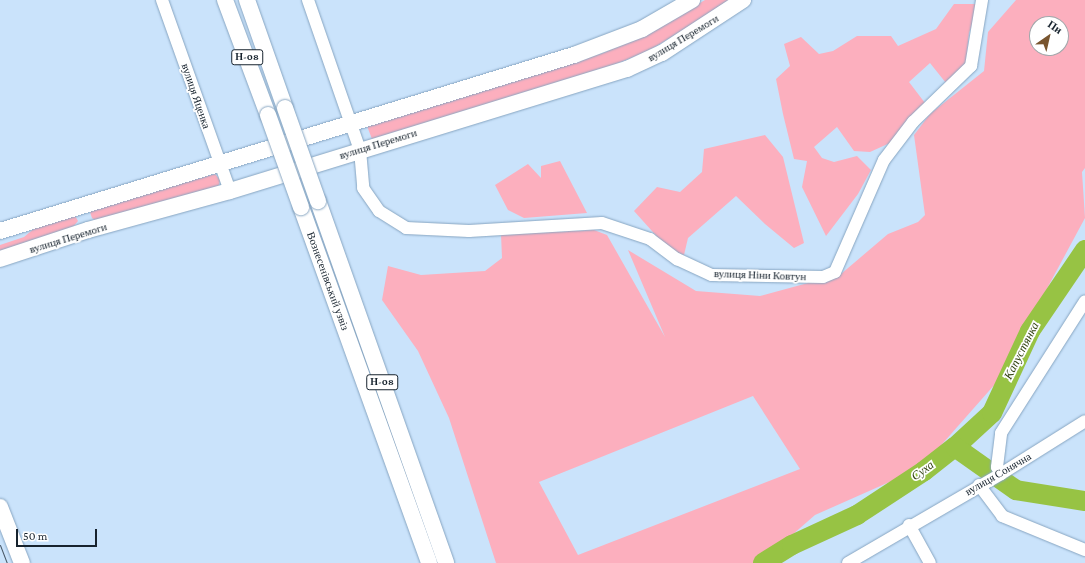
<!DOCTYPE html>
<html>
<head>
<meta charset="utf-8">
<style>
	body { margin:0 }
	#map { position:relative; width:1085px; height:563px; overflow:hidden; background:#cae3fb; font-family:"Crimson Pro",serif }
	div>[style] { position:absolute }
	.green>* { inset:0; background:#fcafbe }
	.river>* { height:20px; margin:-10px; padding:0 10px; transform-origin:10px; border-radius:10px; background:#97c344 }
	.roads { filter:drop-shadow(0 0 1px #87a5c1) drop-shadow(0 0 1px #87a5c1) }
	.minor>* { height:12px; margin:-6px; padding:0 6px; transform-origin:6px; border-radius:6px; background:#fff }
	.major>* { height:16px; margin:-8px; padding:0 8px; transform-origin:8px; border-radius:8px; background:#fff }
	.tram>* { height:1px; margin:-0.5px; padding:0 0.5px; transform-origin:0.5px; border-radius:0.5px; background:#495867 }
	.bridges { filter:drop-shadow(0 0 1px #87a5c1) drop-shadow(0 0 1px #87a5c1) }
	.major-bridge>* { height:16px; margin:-8px; padding:0 8px; transform-origin:8px; border-radius:8px; background:#fff }
	span { translate:-50% -50%; white-space:nowrap; text-align:center; line-height:1.15; -webkit-text-stroke:3.5px #fff; paint-order:stroke }
	.shield-label span { padding:1px 3px; background:#fff; border:1px solid; border-radius:3px; -webkit-text-stroke-width:0 }
	.shield-label { font-size:10px; color:#17232e; font-weight:700 }
	.street-label { font-size:11px; color:#17232e }
	.water-label { font-size:12px; color:#30410f; font-style:italic }
	.north { position:absolute; left:1029px; top:16px; width:40px; height:40px; box-sizing:border-box; background:#fff; border:1px solid #a2a7ab; border-radius:50%; rotate:34deg; font-size:11px; font-weight:700; line-height:16px; text-align:center; color:#17232e }
	.north::after { content:''; display:block; margin:auto; width:14px; height:18px; background:#79552f; clip-path:polygon(50% 0,100% 100%,50% 72%,0 100%) }
	.scale { position:absolute; left:16px; top:529px; width:81px; height:18px; box-sizing:border-box; border:2px solid #17232e; border-top:0; padding-left:5px; font-size:12px; line-height:14px; white-space:nowrap; color:#17232e; -webkit-text-stroke:3px #fff; paint-order:stroke }
</style>
</head>
<body>
<div id="map">
	<div class="green">
		<i style="clip-path:polygon(705px 0,733px 0,648px 51px,601px 70px,372px 139px,367px 126px,603px 53px,652px 31px)"></i>
		<i style="clip-path:polygon(evenodd,1016px 0,1085px 0,1085px 168px,1082px 172px,1085px 218px,996px 383px,921px 468px,815px 515px,760px 563px,496px 563px,449px 418px,418px 351px,382px 300px,388px 266px,421px 275px,485px 271px,502px 258px,501px 234px,594px 230px,607px 235px,665px 337px,628px 250px,696px 291px,760px 296px,841px 274px,888px 234px,918px 222px,925px 215px,914px 135px,930px 114px,984px 71px,988px 32px,1016px 0,1037px 24px,1061px 24px,1061px 48px,1037px 48px,1037px 24px,1016px 0,753px 396px,800px 469px,578px 555px,539px 482px,753px 396px)"></i>
		<i style="clip-path:polygon(954px 4px,980px 4px,969px 33px,966px 63px,946px 83px,930px 63px,909px 82px,925px 103px,892px 142px,870px 152px,854px 151px,837px 127px,814px 147px,822px 158px,834px 162px,857px 156px,871px 170px,858px 194px,826px 236px,802px 187px,807px 161px,794px 159px,783px 114px,776px 79px,790px 66px,784px 44px,801px 37px,819px 54px,833px 51px,857px 36px,891px 36px,898px 46px,936px 29px)"></i>
		<i style="clip-path:polygon(765px 135px,783px 157px,804px 243px,794px 248px,765px 224px,736px 196px,688px 238px,684px 255px,669px 250px,634px 211px,657px 187px,680px 192px,702px 172px,704px 149px)"></i>
		<i style="clip-path:polygon(560px 161px,587px 213px,524px 218px,508px 210px,495px 185px,528px 164px,541px 178px,541px 166px)"></i>
		<i style="clip-path:polygon(215px 174px,220px 180px,219px 185px,213px 189px,98px 222px,92px 218px,90px 212px,95px 207px)"></i>
		<i style="clip-path:polygon(74px 214px,78px 221px,72px 228px,0 253px,0 245px,24px 237px,42px 222px)"></i>
	</div>
	<div class="river">
		<i style="left:955px;top:447px;width:50px;rotate:-42.6deg"></i>
		<i style="left:992px;top:413px;width:90px;rotate:-65.1deg"></i>
		<i style="left:1030px;top:331px;width:98px;rotate:-55.8deg"></i>
		<i style="left:763px;top:563px;width:34px;rotate:-32deg"></i>
		<i style="left:792px;top:545px;width:72px;rotate:-24.8deg"></i>
		<i style="left:857px;top:515px;width:80px;rotate:-33.3deg"></i>
		<i style="left:924px;top:471px;width:39px;rotate:-38deg"></i>
		<i style="left:955px;top:447px;width:75px;rotate:35.2deg"></i>
		<i style="left:1016px;top:490px;width:70px;rotate:9.1deg"></i>
	</div>
	<div class="roads">
		<div class="minor">
			<i style="left:162px;top:0;width:203px;rotate:70.4deg"></i>
			<i style="left:308px;top:0;width:159px;rotate:70.9deg"></i>
			<i style="left:360px;top:150px;width:38px;rotate:85deg"></i>
			<i style="left:363px;top:188px;width:28px;rotate:55deg"></i>
			<i style="left:379px;top:211px;width:32px;rotate:32deg"></i>
			<i style="left:406px;top:228px;width:63px;rotate:2.7deg"></i>
			<i style="left:469px;top:231px;width:133px;rotate:-3.4deg"></i>
			<i style="left:602px;top:223px;width:51px;rotate:18.4deg"></i>
			<i style="left:650px;top:239px;width:34px;rotate:37deg"></i>
			<i style="left:677px;top:259px;width:38px;rotate:25deg"></i>
			<i style="left:712px;top:275px;width:111px;rotate:1deg"></i>
			<i style="left:823px;top:277px;width:13px;rotate:-23deg"></i>
			<i style="left:835px;top:272px;width:122px;rotate:-66.4deg"></i>
			<i style="left:884px;top:160px;width:48px;rotate:-52.7deg"></i>
			<i style="left:913px;top:122px;width:81px;rotate:-44deg"></i>
			<i style="left:971px;top:66px;width:67px;rotate:-80.5deg"></i>
			<i style="left:1001px;top:474px;width:8px;rotate:-120deg"></i>
			<i style="left:997px;top:467px;width:34px;rotate:-83deg"></i>
			<i style="left:1001px;top:433px;width:156px;rotate:-57.5deg"></i>
			<i style="left:979px;top:485px;width:39px;rotate:53deg"></i>
			<i style="left:1002px;top:516px;width:90px;rotate:22.3deg"></i>
			<i style="left:909px;top:525px;width:43px;rotate:61.1deg"></i>
			<i style="left:848px;top:563px;width:177px;rotate:-30.2deg"></i>
			<i style="left:1001px;top:474px;width:99px;rotate:-32.2deg"></i>
		</div>
		<div class="major">
			<i style="left:225px;top:0;width:123px;rotate:69.5deg"></i>
			<i style="left:247px;top:0;width:114px;rotate:70.6deg"></i>
			<i style="left:318px;top:201px;width:384px;rotate:70.5deg"></i>
			<i style="left:301px;top:207px;width:378px;rotate:70.2deg"></i>
			<i style="left:0;top:231px;width:600px;rotate:-17.05deg"></i>
			<i style="left:574px;top:55px;width:73px;rotate:-20.9deg"></i>
			<i style="left:642px;top:29px;width:58px;rotate:-30.1deg"></i>
			<i style="left:0;top:259px;width:93px;rotate:-18.2deg"></i>
			<i style="left:88px;top:230px;width:147px;rotate:-15.4deg"></i>
			<i style="left:230px;top:191px;width:415px;rotate:-17.1deg"></i>
			<i style="left:627px;top:69px;width:38px;rotate:-25deg"></i>
			<i style="left:662px;top:53px;width:97px;rotate:-33.2deg"></i>
			<i style="left:0;top:507px;width:60px;rotate:68.6deg"></i>
		</div>
	</div>
	<div class="tram">
		<i style="left:0;top:545px;width:19px;rotate:69deg"></i>
	</div>
	<div class="bridges">
		<div class="major-bridge">
			<i style="left:285px;top:108px;width:99px;rotate:70.5deg"></i>
			<i style="left:268px;top:115px;width:98px;rotate:70.3deg"></i>
		</div>
	</div>
	<div class="shield-label">
		<span style="left:247px;top:57px">Н-08</span>
		<span style="left:382px;top:382px">Н-08</span>
	</div>
	<div class="street-label">
		<span style="left:683px;top:38px;rotate:-31deg">вулиця Перемоги</span>
		<span style="left:196px;top:96px;rotate:71deg">вулиця Яценка</span>
		<span style="left:378px;top:144px;rotate:-17deg">вулиця Перемоги</span>
		<span style="left:68px;top:238px;rotate:-17deg">вулиця Перемоги</span>
		<span style="left:760px;top:275px;rotate:2deg">вулиця Ніни Ковтун</span>
		<span style="left:328px;top:281px;rotate:70deg">Вознесенівський узвіз</span>
		<span style="left:998px;top:474px;rotate:-30deg">вулиця Сонячна</span>
	</div>
	<div class="water-label">
		<span style="left:1022px;top:351px;rotate:-63deg">Капустянка</span>
		<span style="left:923px;top:471px;rotate:-36deg">Суха</span>
	</div>
	<div class="north">Пн</div>
	<div class="scale">50 m</div>
</div>
</body>
</html>
